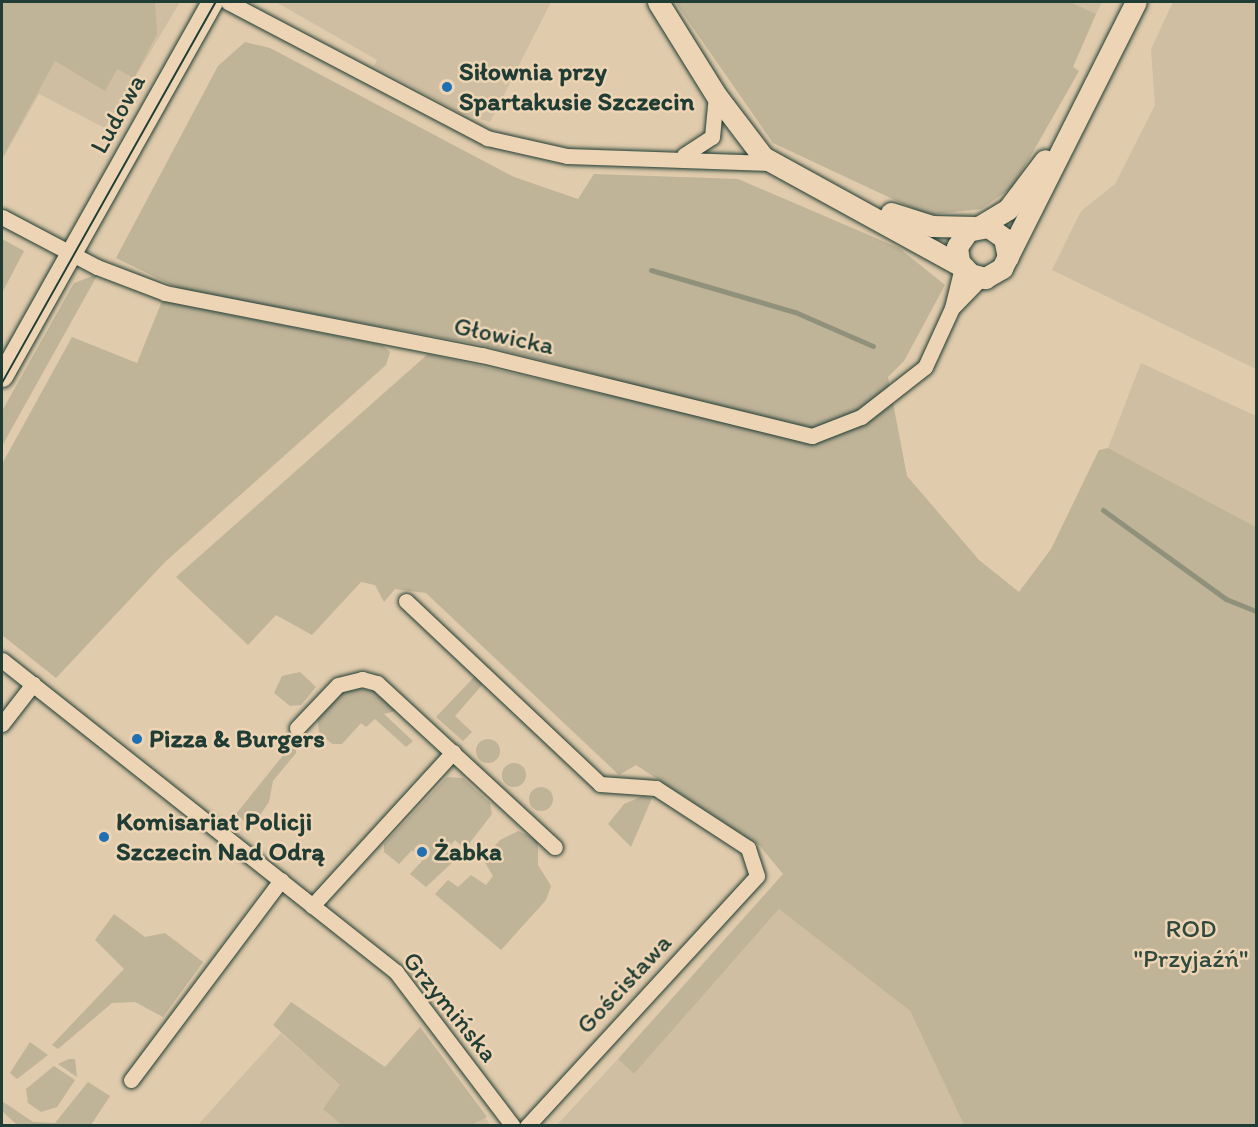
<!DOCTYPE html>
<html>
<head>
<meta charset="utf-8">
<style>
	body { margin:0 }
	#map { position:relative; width:1258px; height:1127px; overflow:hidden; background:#e0cbac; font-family:Itim,sans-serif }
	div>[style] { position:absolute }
	.built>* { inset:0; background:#cfbea2 }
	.green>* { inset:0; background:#bfb398 }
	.round { border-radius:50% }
	.stream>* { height:5px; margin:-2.5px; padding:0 2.5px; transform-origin:2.5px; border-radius:2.5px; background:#90917b }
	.roads { filter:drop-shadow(0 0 2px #1f3d34) drop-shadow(0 0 2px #1f3d34) }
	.street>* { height:15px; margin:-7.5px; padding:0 7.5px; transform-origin:7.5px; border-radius:7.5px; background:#ecd4b4 }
	.secondary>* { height:21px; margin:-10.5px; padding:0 10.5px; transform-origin:10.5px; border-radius:10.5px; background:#ecd4b4 }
	.tram>* { height:1.5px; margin:-0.75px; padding:0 0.75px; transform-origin:0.75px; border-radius:0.75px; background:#1f3d34 }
	.dots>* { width:16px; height:16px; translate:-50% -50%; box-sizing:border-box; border:3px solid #ecd4b4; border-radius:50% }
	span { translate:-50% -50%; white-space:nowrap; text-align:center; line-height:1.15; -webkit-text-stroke:5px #ecd4b4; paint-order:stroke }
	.poi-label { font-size:26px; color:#1f3d34; font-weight:700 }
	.left { translate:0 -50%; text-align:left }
	.street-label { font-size:26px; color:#1f3d34 }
	.park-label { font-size:26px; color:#2f493e }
	.frame { position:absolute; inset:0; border:3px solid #1f3d34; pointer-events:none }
</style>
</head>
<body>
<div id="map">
	<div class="built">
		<i style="clip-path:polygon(2px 2px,180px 2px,105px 128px,39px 94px,2px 160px)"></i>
		<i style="clip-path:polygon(276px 2px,551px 2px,490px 122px,461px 113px,374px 66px,377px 60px)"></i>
		<i style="clip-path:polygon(1070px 2px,1102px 2px,1096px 14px)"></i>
		<i style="clip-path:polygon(1173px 2px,1256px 2px,1256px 369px,1052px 270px,1081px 211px,1115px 184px,1155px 105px,1151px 49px)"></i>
		<i style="clip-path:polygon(1141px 363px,1256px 416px,1256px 527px,1108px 448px)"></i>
		<i style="clip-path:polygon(779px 909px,910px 1011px,964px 1125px,556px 1126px,618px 1059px,634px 1074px)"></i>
		<i style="clip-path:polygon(281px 1033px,340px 1085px,485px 1117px,490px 1125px,197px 1126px)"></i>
	</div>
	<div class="green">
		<i style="clip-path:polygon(2px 2px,155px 2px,157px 34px,134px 78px,117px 69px,105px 91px,55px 61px,2px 158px)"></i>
		<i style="clip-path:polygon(675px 2px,1070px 2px,1096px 14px,1073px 67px,1079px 71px,1013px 187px,981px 209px,927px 215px,773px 143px)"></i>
		<i style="clip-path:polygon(245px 42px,270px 48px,514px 177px,578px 199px,594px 174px,738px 179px,899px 248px,945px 285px,904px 361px,888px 377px,907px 476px,979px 560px,1019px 592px,1051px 549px,1099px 450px,1108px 448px,1256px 527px,1256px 1125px,964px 1125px,910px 1011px,779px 909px,634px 1074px,618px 1059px,783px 874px,760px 846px,636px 765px,619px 775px,426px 593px,395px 589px,384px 602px,375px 585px,361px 582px,312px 635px,276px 615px,248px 645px,176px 577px,428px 354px,603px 394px,607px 377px,481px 345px,182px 290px,116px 258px,218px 66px)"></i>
		<i style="clip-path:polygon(2px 239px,24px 251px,2px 293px)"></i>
		<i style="clip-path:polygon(98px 274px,2px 446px,2px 411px,74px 283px)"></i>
		<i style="clip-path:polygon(162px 301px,382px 345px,390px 352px,386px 365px,165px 562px,56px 678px,2px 635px,2px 464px,72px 337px,137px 363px)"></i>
		<i style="clip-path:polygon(300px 672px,316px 687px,301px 705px,290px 706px,274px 693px,282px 676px)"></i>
		<i style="clip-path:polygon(478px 673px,483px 684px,455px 716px,472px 732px,463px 741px,436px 717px)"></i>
		<i style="clip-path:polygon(355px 688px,377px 691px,399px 710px,384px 714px,413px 741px,406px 747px,375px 719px,366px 727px,361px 723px,342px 744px,332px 744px,319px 732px,317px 715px,338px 694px)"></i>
		<i style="clip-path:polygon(297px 738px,296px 753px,273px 781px,269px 802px,252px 827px,236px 814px)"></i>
		<i class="round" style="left:476px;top:739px;width:24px;height:24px"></i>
		<i class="round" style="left:502px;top:763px;width:24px;height:24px"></i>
		<i style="clip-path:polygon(447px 777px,463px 778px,490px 803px,492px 814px,465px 849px,455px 840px,447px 849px,456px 859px,426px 887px,410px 874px,423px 860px,412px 850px,399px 864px,384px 852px,384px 844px)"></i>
		<i class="round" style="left:529px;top:787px;width:24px;height:24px"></i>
		<i style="clip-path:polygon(643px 796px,652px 798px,631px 847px,608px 824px,624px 804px)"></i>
		<i style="clip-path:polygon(518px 831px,538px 840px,538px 865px,551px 886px,546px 900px,501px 950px,435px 894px,448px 880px,458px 887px,471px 875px,486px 885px,493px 876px,483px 859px,500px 840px)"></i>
		<i style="clip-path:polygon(114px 914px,145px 937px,165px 933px,203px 962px,163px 1017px,135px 1002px,112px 1003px,58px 1049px,52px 1045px,124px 969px,95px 940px)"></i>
		<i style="clip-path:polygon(291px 1002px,385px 1067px,420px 1027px,487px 1117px,471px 1125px,342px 1125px,323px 1109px,340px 1085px,273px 1025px)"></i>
		<i style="clip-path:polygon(30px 1042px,48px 1055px,17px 1079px,10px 1073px)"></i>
		<i style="clip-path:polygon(75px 1059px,77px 1077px,58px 1064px,69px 1059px)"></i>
		<i style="clip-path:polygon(54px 1066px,75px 1080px,57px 1107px,41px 1112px,28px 1103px,26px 1089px)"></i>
		<i style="clip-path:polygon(88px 1082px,110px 1096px,91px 1125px,17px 1125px,2px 1111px,2px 1101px,33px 1122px,55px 1123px)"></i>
	</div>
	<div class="stream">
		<i style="left:651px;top:270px;width:150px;rotate:16.3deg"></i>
		<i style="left:795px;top:312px;width:85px;rotate:23.6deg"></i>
		<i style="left:1103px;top:510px;width:152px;rotate:35.9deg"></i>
		<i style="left:1226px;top:599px;width:32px;rotate:22deg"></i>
	</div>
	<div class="roads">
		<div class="street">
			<i style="left:228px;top:2px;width:293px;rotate:27.7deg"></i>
			<i style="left:487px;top:138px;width:82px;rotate:12.7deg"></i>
			<i style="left:567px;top:156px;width:203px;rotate:2deg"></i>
			<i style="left:684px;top:155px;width:33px;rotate:-33deg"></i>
			<i style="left:712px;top:137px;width:42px;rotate:-84.6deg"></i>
			<i style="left:2px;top:217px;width:107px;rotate:27.8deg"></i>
			<i style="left:97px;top:267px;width:73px;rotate:20.9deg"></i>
			<i style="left:165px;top:293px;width:323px;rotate:11.1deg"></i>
			<i style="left:482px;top:355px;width:340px;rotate:13.8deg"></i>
			<i style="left:812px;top:436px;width:53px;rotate:-21.2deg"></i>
			<i style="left:861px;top:417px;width:81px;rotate:-38deg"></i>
			<i style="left:925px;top:367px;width:65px;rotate:-65.4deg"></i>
			<i style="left:952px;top:308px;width:42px;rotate:-76.3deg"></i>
			<i style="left:954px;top:306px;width:39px;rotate:-46deg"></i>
			<i style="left:406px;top:601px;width:267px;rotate:43.3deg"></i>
			<i style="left:600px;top:784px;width:56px;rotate:4.1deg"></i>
			<i style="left:656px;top:788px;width:110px;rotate:33.1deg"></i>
			<i style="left:748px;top:848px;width:29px;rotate:72deg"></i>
			<i style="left:757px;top:876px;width:340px;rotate:132.6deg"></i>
			<i style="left:2px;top:660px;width:503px;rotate:38.37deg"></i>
			<i style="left:396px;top:972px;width:193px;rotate:52.8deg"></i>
			<i style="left:2px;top:724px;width:51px;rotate:-52.2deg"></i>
			<i style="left:297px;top:728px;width:59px;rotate:-46.4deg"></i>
			<i style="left:338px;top:685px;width:25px;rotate:-14deg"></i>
			<i style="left:362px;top:679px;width:16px;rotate:15deg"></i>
			<i style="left:377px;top:683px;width:242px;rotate:42.7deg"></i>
			<i style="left:312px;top:906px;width:209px;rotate:-47.5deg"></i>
			<i style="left:131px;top:1080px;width:250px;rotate:-53.1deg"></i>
		</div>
		<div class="secondary">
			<i style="left:658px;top:2px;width:110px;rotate:58.1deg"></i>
			<i style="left:716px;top:95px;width:78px;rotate:52.8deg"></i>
			<i style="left:763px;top:157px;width:226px;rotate:28.8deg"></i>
			<i style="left:891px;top:213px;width:43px;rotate:17.6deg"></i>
			<i style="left:932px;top:226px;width:44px;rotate:1.3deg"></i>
			<i style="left:980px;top:226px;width:33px;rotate:-31deg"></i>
			<i style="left:1008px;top:209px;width:61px;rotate:-52.9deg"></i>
			<i style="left:1008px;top:257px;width:19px;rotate:-102deg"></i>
			<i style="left:1004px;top:238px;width:19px;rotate:-145deg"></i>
			<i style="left:988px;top:227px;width:20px;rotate:169deg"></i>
			<i style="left:968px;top:231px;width:19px;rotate:125deg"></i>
			<i style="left:957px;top:247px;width:15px;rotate:82deg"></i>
			<i style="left:959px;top:262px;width:16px;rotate:47deg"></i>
			<i style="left:970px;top:274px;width:16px;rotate:15deg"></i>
			<i style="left:985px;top:278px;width:20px;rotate:-30deg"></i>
			<i style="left:1002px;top:268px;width:298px;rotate:-63.3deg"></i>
			<i style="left:2px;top:376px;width:429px;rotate:-60.7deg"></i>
		</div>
	</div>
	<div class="tram">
		<i style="left:2px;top:383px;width:437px;rotate:-60.7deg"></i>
	</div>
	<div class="dots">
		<i style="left:447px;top:87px;background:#1f6fb2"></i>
		<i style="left:137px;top:739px;background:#1f6fb2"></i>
		<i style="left:104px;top:837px;background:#1f6fb2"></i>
		<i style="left:422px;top:852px;background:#1f6fb2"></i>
	</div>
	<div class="poi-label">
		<span class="left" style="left:459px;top:87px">Siłownia przy<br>Spartakusie Szczecin</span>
		<span class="left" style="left:149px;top:739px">Pizza &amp; Burgers</span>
		<span class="left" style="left:116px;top:837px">Komisariat Policji<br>Szczecin Nad Odrą</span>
		<span class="left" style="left:434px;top:852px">Żabka</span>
	</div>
	<div class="street-label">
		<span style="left:118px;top:114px;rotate:-61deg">Ludowa</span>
		<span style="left:504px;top:336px;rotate:12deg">Głowicka</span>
		<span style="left:624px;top:984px;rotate:-47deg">Gościsława</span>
		<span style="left:450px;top:1007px;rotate:51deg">Grzymińska</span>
	</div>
	<div class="park-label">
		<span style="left:1191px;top:944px">ROD<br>"Przyjaźń"</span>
	</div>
	<div class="frame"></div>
</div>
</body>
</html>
